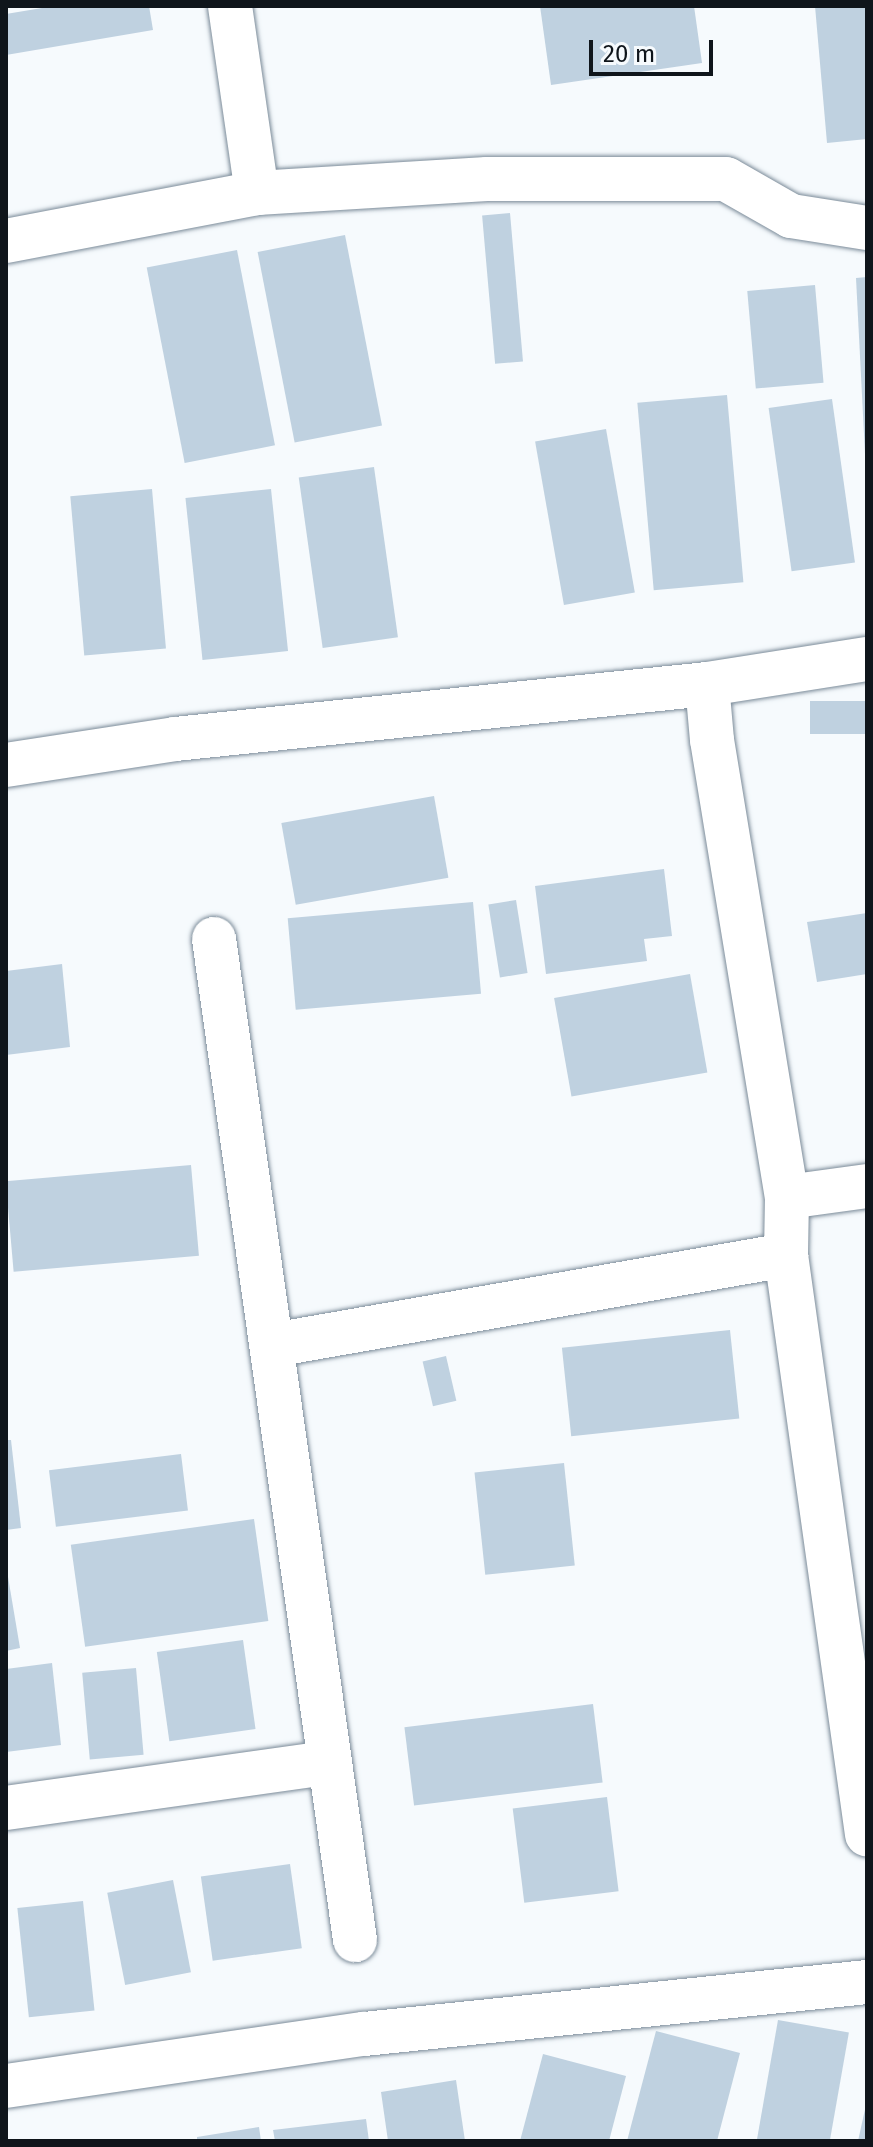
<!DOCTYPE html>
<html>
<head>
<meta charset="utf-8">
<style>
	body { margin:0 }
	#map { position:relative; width:873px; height:2147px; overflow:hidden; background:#f6fafd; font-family:"Fira Sans",sans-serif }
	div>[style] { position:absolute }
	.building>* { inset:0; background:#bfd1e0; transform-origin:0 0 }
	.roads { filter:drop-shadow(0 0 2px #7b8b99) drop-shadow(0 0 2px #7b8b99) }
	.minor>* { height:44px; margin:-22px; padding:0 22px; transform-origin:22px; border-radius:22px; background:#fff }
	span { translate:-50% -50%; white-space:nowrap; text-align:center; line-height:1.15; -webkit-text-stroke:8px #f6fafd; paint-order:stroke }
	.frame { position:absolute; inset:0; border:8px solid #0f151b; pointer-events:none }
	.scale { position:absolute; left:589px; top:40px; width:124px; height:36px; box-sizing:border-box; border:4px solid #0f151b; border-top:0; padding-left:10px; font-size:24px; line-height:28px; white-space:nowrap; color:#0f151b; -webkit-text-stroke:6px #f6fafd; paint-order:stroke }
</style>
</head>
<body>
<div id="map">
	<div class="building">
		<i style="clip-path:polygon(54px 6px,149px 6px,153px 30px,6px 55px,6px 14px)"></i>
		<i style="clip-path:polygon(540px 6px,694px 6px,702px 63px,551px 85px)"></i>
		<i style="clip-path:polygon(815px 6px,867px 6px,867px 139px,827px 143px)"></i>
		<i style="left:510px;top:213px;width:149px;height:28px;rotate:85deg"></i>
		<i style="left:345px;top:235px;width:194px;height:89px;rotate:79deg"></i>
		<i style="left:237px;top:250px;width:199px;height:92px;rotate:79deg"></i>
		<i style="clip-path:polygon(867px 277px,867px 454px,865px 454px,856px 278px)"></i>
		<i style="left:815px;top:285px;width:98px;height:68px;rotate:85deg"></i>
		<i style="left:727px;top:395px;width:188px;height:90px;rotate:85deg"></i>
		<i style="left:832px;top:399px;width:165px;height:64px;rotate:82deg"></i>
		<i style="left:606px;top:429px;width:166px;height:72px;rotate:80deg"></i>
		<i style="left:374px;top:467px;width:172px;height:76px;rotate:82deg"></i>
		<i style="left:152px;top:489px;width:160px;height:82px;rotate:85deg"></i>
		<i style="left:271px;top:489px;width:163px;height:86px;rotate:84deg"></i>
		<i style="left:867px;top:701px;width:33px;height:57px;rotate:90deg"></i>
		<i style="left:434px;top:796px;width:83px;height:155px;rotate:80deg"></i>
		<i style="clip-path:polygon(664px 869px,672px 936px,644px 939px,647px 961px,546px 974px,535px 886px)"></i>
		<i style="left:516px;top:900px;width:74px;height:28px;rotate:81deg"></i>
		<i style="left:473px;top:902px;width:92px;height:186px;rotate:85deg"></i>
		<i style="clip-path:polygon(867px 913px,867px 974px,817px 982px,807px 922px)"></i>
		<i style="clip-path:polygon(62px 964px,70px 1047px,6px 1055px,6px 971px)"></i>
		<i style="left:690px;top:974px;width:100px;height:138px;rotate:80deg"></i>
		<i style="left:191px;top:1165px;width:91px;height:186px;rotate:85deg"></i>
		<i style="left:730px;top:1330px;width:89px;height:169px;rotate:84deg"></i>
		<i style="left:446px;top:1356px;width:46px;height:24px;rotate:77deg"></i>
		<i style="clip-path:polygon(6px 1440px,11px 1440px,21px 1528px,6px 1530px)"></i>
		<i style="left:181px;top:1454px;width:57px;height:133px;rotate:83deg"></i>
		<i style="left:564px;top:1463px;width:103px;height:90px;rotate:84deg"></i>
		<i style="left:254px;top:1519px;width:103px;height:185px;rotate:82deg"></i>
		<i style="clip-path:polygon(6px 1565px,20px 1648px,6px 1651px)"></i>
		<i style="left:243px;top:1640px;width:90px;height:87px;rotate:82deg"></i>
		<i style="clip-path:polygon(52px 1663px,61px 1745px,6px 1752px,6px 1669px)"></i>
		<i style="left:136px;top:1668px;width:87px;height:54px;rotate:85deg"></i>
		<i style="left:593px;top:1704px;width:79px;height:190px;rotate:83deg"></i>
		<i style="left:607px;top:1797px;width:95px;height:95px;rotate:83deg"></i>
		<i style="left:290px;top:1864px;width:85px;height:90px;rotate:82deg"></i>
		<i style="left:173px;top:1880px;width:94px;height:67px;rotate:79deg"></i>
		<i style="left:83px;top:1901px;width:110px;height:66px;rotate:84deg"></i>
		<i style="left:778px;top:2020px;width:72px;height:123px;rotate:10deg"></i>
		<i style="clip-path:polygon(656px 2031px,740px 2053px,717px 2141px,627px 2141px)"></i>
		<i style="clip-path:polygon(543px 2054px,626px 2076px,609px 2141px,520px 2141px)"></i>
		<i style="clip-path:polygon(456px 2080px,465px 2141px,388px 2141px,381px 2092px)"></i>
		<i style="clip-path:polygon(866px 2105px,867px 2141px,858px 2141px)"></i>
		<i style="clip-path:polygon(366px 2119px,369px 2141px,275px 2141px,273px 2130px)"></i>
		<i style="clip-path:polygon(259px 2127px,261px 2141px,197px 2141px,197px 2137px)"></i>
	</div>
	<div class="roads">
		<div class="minor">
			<i style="left:230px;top:6px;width:189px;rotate:81.8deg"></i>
			<i style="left:6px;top:241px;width:256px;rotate:-10.8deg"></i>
			<i style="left:257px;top:193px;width:230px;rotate:-3.5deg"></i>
			<i style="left:487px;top:179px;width:239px"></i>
			<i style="left:726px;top:179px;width:75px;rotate:29.6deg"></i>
			<i style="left:791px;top:216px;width:77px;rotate:9deg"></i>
			<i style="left:707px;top:684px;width:56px;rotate:84.9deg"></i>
			<i style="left:712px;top:740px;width:463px;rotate:80.7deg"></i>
			<i style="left:787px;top:1197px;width:58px;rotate:91deg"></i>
			<i style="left:786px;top:1255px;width:585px;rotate:82.04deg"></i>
			<i style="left:6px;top:765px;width:171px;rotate:-8.7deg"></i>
			<i style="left:175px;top:739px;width:535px;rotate:-5.9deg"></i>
			<i style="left:707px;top:684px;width:162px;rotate:-8.9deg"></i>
			<i style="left:214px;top:939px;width:1011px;rotate:81.98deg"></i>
			<i style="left:787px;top:1197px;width:81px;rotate:-7.8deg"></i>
			<i style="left:273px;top:1345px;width:521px;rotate:-9.95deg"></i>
			<i style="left:6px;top:1808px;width:323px;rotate:-8deg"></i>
			<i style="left:6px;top:2086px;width:362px;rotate:-8.3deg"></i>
			<i style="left:364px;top:2034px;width:506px;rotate:-5.9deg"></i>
		</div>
	</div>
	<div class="frame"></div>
	<div class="scale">20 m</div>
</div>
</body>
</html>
